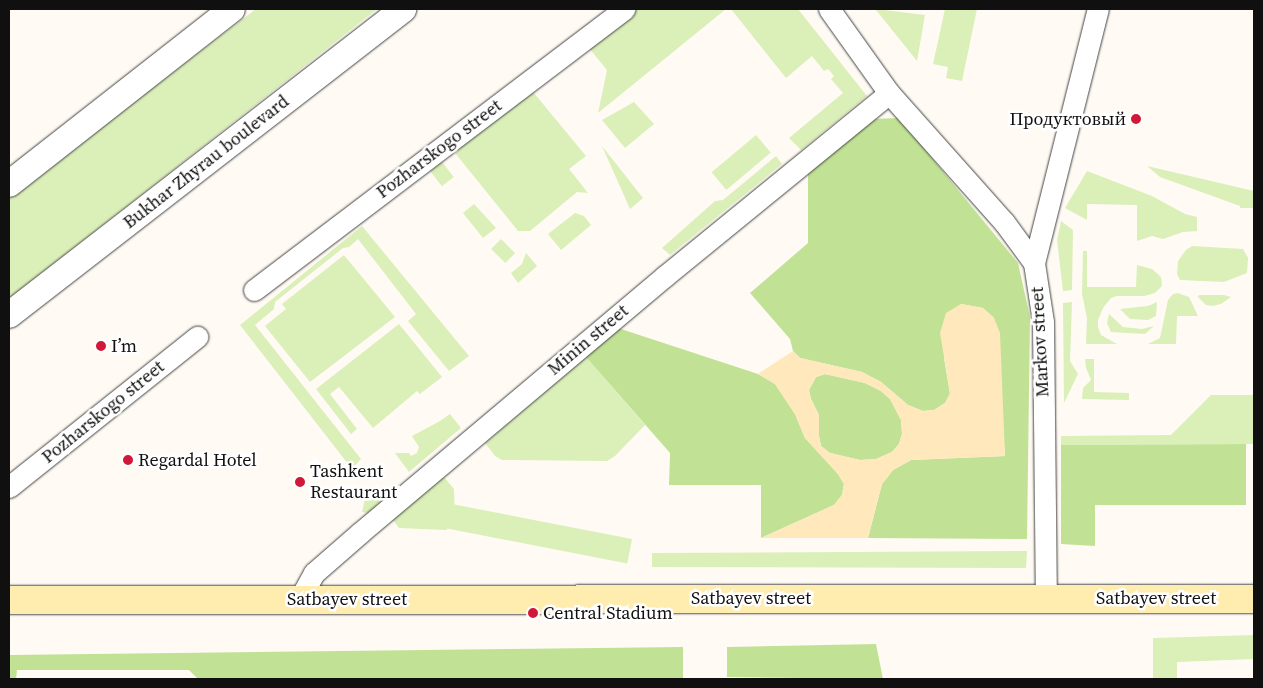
<!DOCTYPE html>
<html>
<head>
<meta charset="utf-8">
<style>
	body { margin:0 }
	#map { position:relative; width:1263px; height:688px; overflow:hidden; background:#fffbf4; font-family:"Source Serif 4",serif }
	div>[style] { position:absolute }
	.green>* { inset:0; background:#dbefb8; transform-origin:0 0 }
	.forest>* { inset:0; background:#c1e295 }
	.sand>* { inset:0; background:#ffe8bc }
	.roads { filter:drop-shadow(0 0 1px #434343) drop-shadow(0 0 1px #434343) }
	.minor>* { height:21px; margin:-10.5px; padding:0 10.5px; transform-origin:10.5px; border-radius:10.5px; background:#fff }
	.tertiary>* { height:26px; margin:-13px; padding:0 13px; transform-origin:13px; border-radius:13px; background:#fff }
	.secondary>* { height:28px; margin:-14px; padding:0 14px; transform-origin:14px; border-radius:14px; background:#ffecaf }
	.dots>* { width:14px; height:14px; translate:-50% -50%; box-sizing:border-box; border:2px solid #fff; border-radius:50% }
	span { translate:-50% -50%; white-space:nowrap; text-align:center; line-height:1.15; -webkit-text-stroke:5px #fff; paint-order:stroke }
	.poi-label { font-size:18px; color:#101010 }
	.right { translate:-100% -50%; text-align:right }
	.left { translate:0 -50%; text-align:left }
	.street-label { font-size:18px; color:#101010 }
	.frame { position:absolute; inset:0; border:10px solid #101010; pointer-events:none }
</style>
</head>
<body>
<div id="map">
	<div class="green">
		<i style="clip-path:polygon(256px 9px,377px 9px,9px 299px,9px 197px)"></i>
		<i style="clip-path:polygon(636px 9px,726px 9px,598px 113px,607px 70px,588px 47px)"></i>
		<i style="clip-path:polygon(731px 9px,798px 9px,867px 96px,801px 150px,789px 138px,843px 93px,831px 79px,834px 76px,828px 69px,824px 71px,812px 56px,786px 78px)"></i>
		<i style="clip-path:polygon(877px 9px,925px 15px,917px 61px,876px 10px)"></i>
		<i style="clip-path:polygon(945px 9px,977px 9px,962px 81px,946px 78px,948px 67px,933px 64px)"></i>
		<i style="clip-path:polygon(529px 87px,586px 156px,569px 169px,588px 193px,577px 192px,530px 231px,518px 231px,451px 148px)"></i>
		<i style="clip-path:polygon(634px 102px,654px 124px,625px 148px,602px 120px)"></i>
		<i style="left:756px;top:135px;width:23px;height:58px;rotate:50deg"></i>
		<i style="clip-path:polygon(602px 146px,643px 198px,630px 209px)"></i>
		<i style="clip-path:polygon(776px 156px,782px 164px,670px 255px,662px 248px,715px 201px,723px 200px)"></i>
		<i style="left:439px;top:158px;width:24px;height:15px;rotate:52deg"></i>
		<i style="clip-path:polygon(1147px 166px,1254px 191px,1254px 208px,1240px 208px,1240px 206px,1160px 177px)"></i>
		<i style="clip-path:polygon(1087px 171px,1152px 196px,1185px 214px,1197px 217px,1197px 231px,1183px 232px,1163px 239px,1152px 236px,1137px 241px,1137px 205px,1087px 204px,1087px 220px,1065px 208px)"></i>
		<i style="clip-path:polygon(474px 204px,496px 228px,483px 238px,463px 213px)"></i>
		<i style="clip-path:polygon(575px 213px,584px 216px,591px 225px,561px 250px,548px 234px)"></i>
		<i style="clip-path:polygon(1061px 221px,1073px 230px,1072px 290px,1063px 291px,1057px 240px)"></i>
		<i style="clip-path:polygon(362px 226px,469px 356px,449px 371px,408px 321px,416px 314px,358px 239px,349px 247px,343px 248px,275px 302px,274px 309px,255px 325px,361px 459px,352px 469px,240px 325px)"></i>
		<i style="left:501px;top:239px;width:20px;height:14px;rotate:45deg"></i>
		<i style="clip-path:polygon(1192px 246px,1243px 249px,1248px 258px,1247px 273px,1224px 282px,1180px 280px,1177px 274px,1178px 261px,1186px 250px)"></i>
		<i style="clip-path:polygon(1083px 251px,1087px 251px,1087px 287px,1136px 287px,1137px 265px,1152px 269px,1161px 277px,1162px 286px,1155px 293px,1144px 296px,1117px 296px,1111px 298px,1103px 308px,1098px 320px,1098px 327px,1101px 335px,1117px 344px,1086px 344px,1087px 318px,1082px 294px)"></i>
		<i style="clip-path:polygon(526px 253px,537px 266px,518px 283px,511px 273px,522px 264px)"></i>
		<i style="clip-path:polygon(344px 255px,395px 317px,310px 382px,265px 326px,286px 309px,282px 304px)"></i>
		<i style="clip-path:polygon(1178px 293px,1189px 297px,1198px 316px,1177px 316px,1176px 344px,1148px 344px,1160px 338px,1168px 300px,1173px 294px)"></i>
		<i style="clip-path:polygon(1199px 295px,1224px 295px,1231px 297px,1221px 304px,1212px 306px,1206px 305px,1198px 297px)"></i>
		<i style="clip-path:polygon(1072px 302px,1070px 361px,1078px 374px,1064px 403px,1063px 303px)"></i>
		<i style="clip-path:polygon(1157px 302px,1156px 316px,1148px 320px,1130px 319px,1120px 309px,1148px 306px)"></i>
		<i style="clip-path:polygon(1109px 314px,1123px 327px,1142px 329px,1154px 326px,1145px 334px,1111px 332px,1107px 323px)"></i>
		<i style="clip-path:polygon(399px 324px,442px 377px,420px 394px,417px 391px,373px 428px,339px 387px,330px 394px,357px 429px,351px 434px,316px 389px)"></i>
		<i style="clip-path:polygon(586px 357px,645px 425px,615px 456px,607px 461px,502px 460px,495px 456px,485px 443px)"></i>
		<i style="clip-path:polygon(1085px 359px,1094px 359px,1094px 392px,1129px 393px,1129px 400px,1082px 399px,1083px 388px,1091px 380px,1086px 368px)"></i>
		<i style="clip-path:polygon(1211px 395px,1254px 395px,1254px 444px,1061px 445px,1061px 436px,1171px 435px)"></i>
		<i style="clip-path:polygon(450px 414px,461px 428px,409px 472px,395px 453px,409px 453px,411px 456px,417px 453px,419px 447px,412px 436px,440px 421px)"></i>
		<i style="clip-path:polygon(444px 477px,454px 489px,455px 520px,446px 530px,399px 528px,393px 520px)"></i>
		<i style="left:632px;top:539px;width:25px;height:270px;rotate:101deg"></i>
		<i style="clip-path:polygon(1027px 551px,1026px 568px,652px 567px,652px 553px)"></i>
		<i style="clip-path:polygon(1254px 635px,1254px 659px,1177px 662px,1177px 679px,1153px 679px,1153px 638px)"></i>
	</div>
	<div class="forest">
		<i style="clip-path:polygon(899px 118px,1018px 263px,1030px 317px,1027px 539px,868px 538px,882px 484px,893px 470px,911px 460px,1005px 456px,994px 318px,983px 308px,961px 304px,944px 358px,950px 394px,945px 403px,934px 410px,923px 411px,908px 405px,881px 382px,862px 372px,800px 358px,793px 351px,790px 339px,750px 293px,808px 243px,808px 172px,872px 119px)"></i>
		<i style="clip-path:polygon(618px 328px,758px 374px,775px 384px,795px 414px,805px 438px,838px 474px,844px 484px,842px 495px,834px 505px,761px 538px,761px 485px,669px 485px,670px 453px,586px 357px)"></i>
		<i style="clip-path:polygon(825px 374px,865px 383px,881px 391px,890px 399px,901px 420px,902px 434px,899px 444px,892px 452px,876px 459px,860px 460px,830px 453px,821px 446px,819px 436px,819px 415px,811px 399px,809px 390px,816px 377px)"></i>
		<i style="clip-path:polygon(1246px 444px,1246px 505px,1095px 505px,1095px 546px,1061px 544px,1061px 445px)"></i>
		<i style="clip-path:polygon(876px 644px,883px 679px,727px 677px,727px 647px)"></i>
		<i style="clip-path:polygon(683px 647px,683px 678px,673px 679px,198px 679px,189px 670px,17px 670px,16px 679px,9px 679px,9px 655px)"></i>
	</div>
	<div class="sand">
		<i style="clip-path:polygon(evenodd,961px 304px,983px 308px,994px 318px,1000px 333px,1005px 456px,911px 460px,893px 470px,882px 484px,868px 538px,761px 538px,834px 505px,842px 495px,844px 484px,838px 474px,805px 438px,795px 414px,775px 384px,758px 374px,793px 351px,800px 358px,862px 372px,881px 382px,908px 405px,923px 411px,934px 410px,945px 403px,950px 393px,940px 333px,946px 313px,961px 304px,825px 374px,865px 383px,881px 391px,890px 399px,901px 420px,902px 434px,899px 444px,892px 452px,876px 459px,860px 460px,830px 453px,821px 446px,819px 436px,819px 415px,811px 399px,809px 390px,816px 377px,825px 374px)"></i>
	</div>
	<div class="roads">
		<div class="minor">
			<i style="left:829px;top:9px;width:103px;rotate:54.5deg"></i>
			<i style="left:889px;top:93px;width:173px;rotate:48.3deg"></i>
			<i style="left:1004px;top:222px;width:51px;rotate:53.8deg"></i>
			<i style="left:1034px;top:263px;width:60px;rotate:81.3deg"></i>
			<i style="left:1043px;top:322px;width:276px;rotate:89.4deg"></i>
			<i style="left:1034px;top:263px;width:262px;rotate:-75.9deg"></i>
			<i style="left:254px;top:290px;width:465px;rotate:-37.2deg"></i>
			<i style="left:9px;top:487px;width:241px;rotate:-38.6deg"></i>
			<i style="left:299px;top:600px;width:31px;rotate:-61deg"></i>
			<i style="left:314px;top:573px;width:62px;rotate:-41.1deg"></i>
			<i style="left:361px;top:532px;width:397px;rotate:-40.1deg"></i>
			<i style="left:665px;top:276px;width:289px;rotate:-39.2deg"></i>
		</div>
		<div class="tertiary">
			<i style="left:9px;top:184px;width:283px;rotate:-38.1deg"></i>
			<i style="left:9px;top:315px;width:499px;rotate:-37.8deg"></i>
		</div>
		<div class="secondary">
			<i style="left:9px;top:600px;width:1245px;rotate:-0.05deg"></i>
		</div>
	</div>
	<div class="dots">
		<i style="left:1136px;top:119px;background:#d11838"></i>
		<i style="left:101px;top:346px;background:#d11838"></i>
		<i style="left:128px;top:460px;background:#d11838"></i>
		<i style="left:300px;top:482px;background:#d11838"></i>
		<i style="left:533px;top:613px;background:#d11838"></i>
	</div>
	<div class="poi-label">
		<span class="right" style="left:1126px;top:119px">Продуктовый</span>
		<span class="left" style="left:111px;top:346px">I’m</span>
		<span class="left" style="left:138px;top:460px">Regardal Hotel</span>
		<span class="left" style="left:310px;top:482px">Tashkent<br>Restaurant</span>
		<span class="left" style="left:543px;top:613px">Central Stadium</span>
	</div>
	<div class="street-label">
		<span style="left:439px;top:149px;rotate:-37deg">Pozharskogo street</span>
		<span style="left:206px;top:162px;rotate:-38deg">Bukhar Zhyrau boulevard</span>
		<span style="left:588px;top:340px;rotate:-40deg">Minin street</span>
		<span style="left:1040px;top:342px;rotate:-93deg">Markov street</span>
		<span style="left:103px;top:412px;rotate:-39deg">Pozharskogo street</span>
		<span style="left:751px;top:598px">Satbayev street</span>
		<span style="left:1156px;top:598px">Satbayev street</span>
		<span style="left:347px;top:599px">Satbayev street</span>
	</div>
	<div class="frame"></div>
</div>
</body>
</html>
